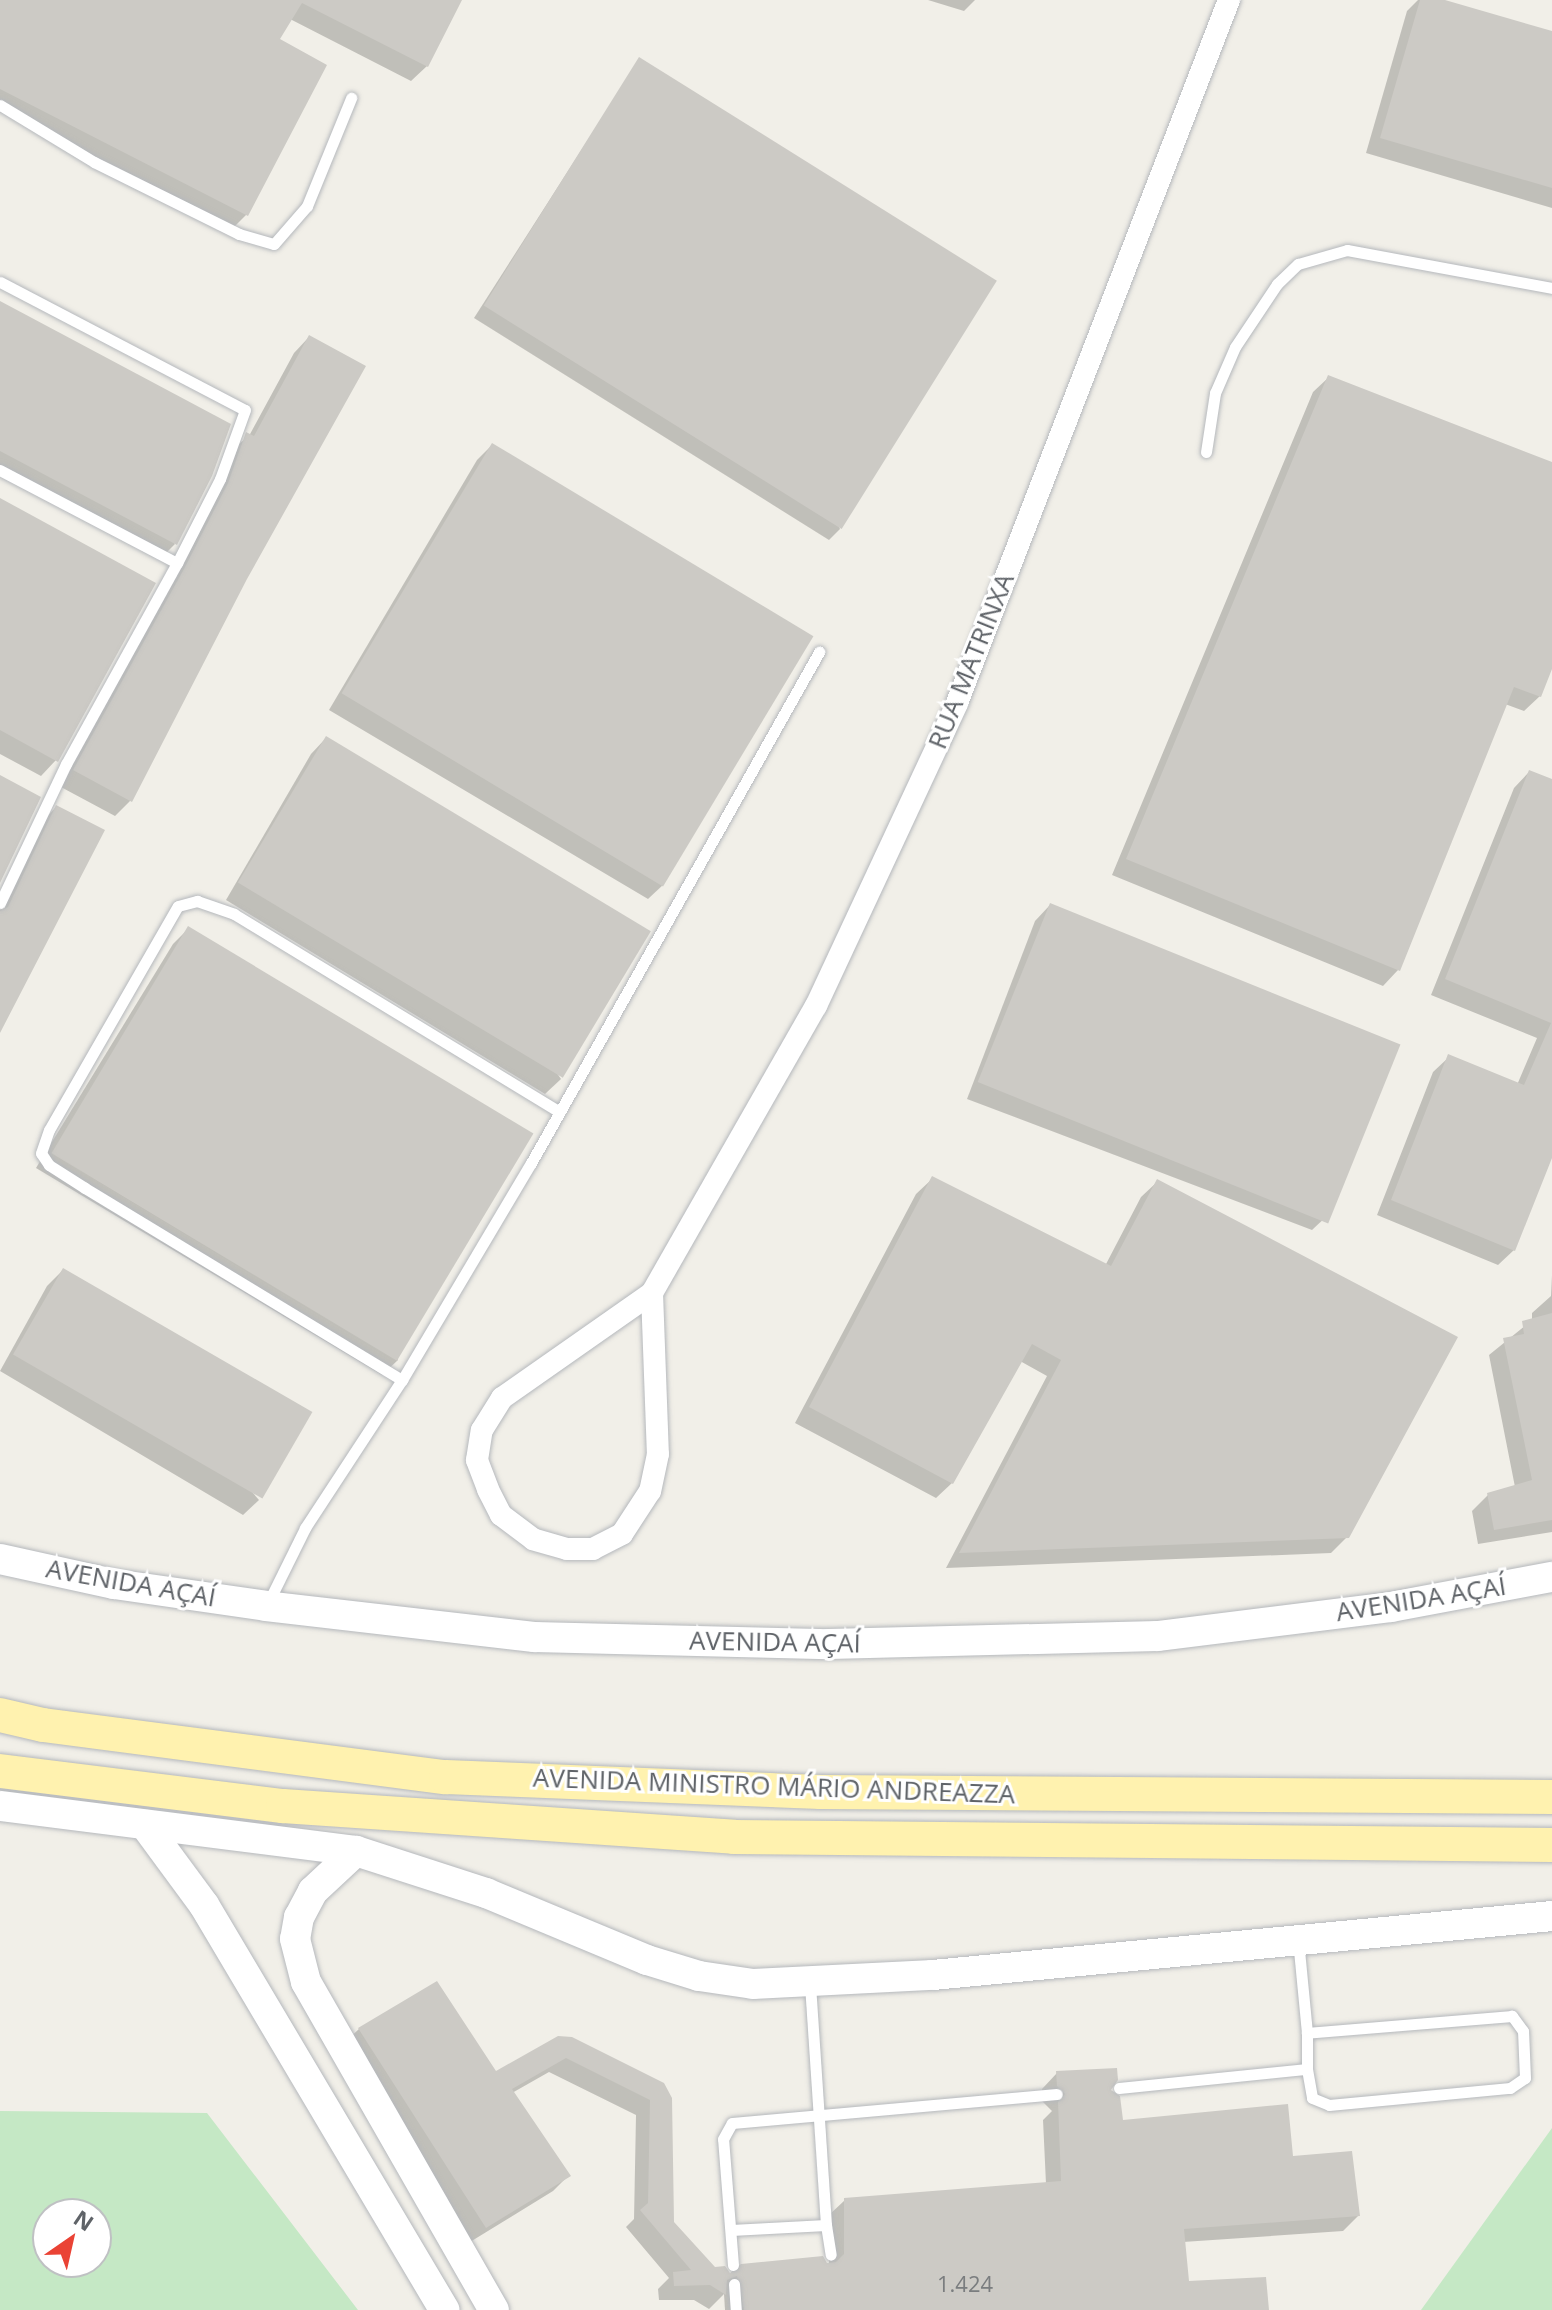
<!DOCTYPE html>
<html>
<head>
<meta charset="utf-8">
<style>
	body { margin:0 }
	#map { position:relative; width:1552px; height:2310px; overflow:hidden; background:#f1efe8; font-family:"Open Sans",sans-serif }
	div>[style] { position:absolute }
	.green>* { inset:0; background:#c5e8c5 }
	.shadow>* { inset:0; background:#0003 }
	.building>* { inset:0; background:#cccac5; transform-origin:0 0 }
	.roads { filter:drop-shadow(0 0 2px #b5b8bc) drop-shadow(0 0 2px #b5b8bc) }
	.lane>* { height:11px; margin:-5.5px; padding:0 5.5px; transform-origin:5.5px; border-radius:5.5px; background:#fff }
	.street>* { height:22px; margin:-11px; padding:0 11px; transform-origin:11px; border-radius:11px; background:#fff }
	.secondary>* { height:30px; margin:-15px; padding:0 15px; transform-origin:15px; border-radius:15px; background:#fff }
	.primary>* { height:34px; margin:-17px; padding:0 17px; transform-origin:17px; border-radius:17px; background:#fff2af }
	span { translate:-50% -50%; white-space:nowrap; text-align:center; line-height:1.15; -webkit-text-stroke:6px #fff; paint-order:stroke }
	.number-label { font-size:22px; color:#7a7d7f }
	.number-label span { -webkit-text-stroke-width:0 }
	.street-label { font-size:26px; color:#5f6368 }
	.north { position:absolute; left:32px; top:2198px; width:80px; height:80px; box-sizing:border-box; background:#fff; border:2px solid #bfc1c3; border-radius:50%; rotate:34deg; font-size:22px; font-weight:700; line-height:32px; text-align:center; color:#5f6368 }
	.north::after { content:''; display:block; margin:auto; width:28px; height:36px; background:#ea4335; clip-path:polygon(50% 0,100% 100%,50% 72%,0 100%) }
</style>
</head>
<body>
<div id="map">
	<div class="green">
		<i style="clip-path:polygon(evenodd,0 2111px,207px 2113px,358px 2310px,0 2310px,0 2111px,96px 2214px,96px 2262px,48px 2262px,48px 2214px,96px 2214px)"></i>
		<i style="clip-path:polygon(1552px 2128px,1552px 2310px,1421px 2310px)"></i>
	</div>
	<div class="shadow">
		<i style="clip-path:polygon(0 0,460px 0,427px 66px,411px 81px,290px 19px,277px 39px,247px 214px,231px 230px,0 112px)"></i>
		<i style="clip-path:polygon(928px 0,975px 0,964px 11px)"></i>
		<i style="clip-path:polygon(1418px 0,1438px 0,1552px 33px,1552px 208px,1366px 153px,1407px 11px)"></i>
		<i style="clip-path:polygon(639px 60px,840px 529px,829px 540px,474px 318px)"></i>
		<i style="clip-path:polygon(0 303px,175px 544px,160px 559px,0 474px)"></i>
		<i style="clip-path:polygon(309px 337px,245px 578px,130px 801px,115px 816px,59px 786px,231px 450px,249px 436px,294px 353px)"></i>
		<i style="clip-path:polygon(1329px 377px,1552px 464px,1552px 663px,1540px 696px,1524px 711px,1505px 704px,1398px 970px,1383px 986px,1112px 875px,1313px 392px)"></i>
		<i style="clip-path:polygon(492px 445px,664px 884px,648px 899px,329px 710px,477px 460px)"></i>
		<i style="clip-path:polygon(0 500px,56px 760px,41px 776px,0 754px)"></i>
		<i style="clip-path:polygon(326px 738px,561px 1079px,545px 1094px,226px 900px,311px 754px)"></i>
		<i style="clip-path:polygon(1529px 772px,1552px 781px,1552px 1152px,1514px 1250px,1498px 1265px,1377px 1215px,1433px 1072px,1449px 1057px,1517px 1085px,1537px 1038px,1431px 995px,1514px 788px)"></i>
		<i style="clip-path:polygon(56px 807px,0 1029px,0 909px,41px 823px)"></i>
		<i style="clip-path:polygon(1050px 905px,1328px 1215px,1312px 1230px,967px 1099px,1035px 921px)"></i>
		<i style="clip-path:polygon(188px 929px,398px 1360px,382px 1375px,36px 1168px,173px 944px)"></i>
		<i style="clip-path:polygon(932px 1179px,1105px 1266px,1141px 1197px,1157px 1182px,1347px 1537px,1331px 1553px,946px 1568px,1047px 1376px,1020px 1361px,952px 1483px,936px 1498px,795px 1423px,916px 1194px)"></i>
		<i style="clip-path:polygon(63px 1270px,259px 1500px,243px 1515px,0 1371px,47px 1286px)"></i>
		<i style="clip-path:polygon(1552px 1275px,1552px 1532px,1478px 1544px,1472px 1511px,1488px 1495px,1515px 1487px,1489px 1355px,1532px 1320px,1532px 1313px,1551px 1296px)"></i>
		<i style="clip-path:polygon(437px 1984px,496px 2074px,558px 2038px,663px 2085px,672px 2223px,714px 2269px,732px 2276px,829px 2265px,829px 2215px,845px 2200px,1046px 2184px,1043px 2120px,1052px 2111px,1042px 2101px,1042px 2089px,1057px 2073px,1108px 2090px,1121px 2122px,1291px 2159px,1358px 2216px,1343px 2231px,1183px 2242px,1187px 2283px,1267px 2310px,725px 2310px,724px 2294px,709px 2309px,694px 2300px,659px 2300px,658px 2289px,669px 2278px,626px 2227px,634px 2219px,636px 2115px,549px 2072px,512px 2093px,568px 2176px,553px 2191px,470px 2242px,343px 2044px,359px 2029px)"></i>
	</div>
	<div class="building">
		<i style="clip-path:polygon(0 0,462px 0,428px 67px,302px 3px,280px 39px,327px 65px,248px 216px,0 89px)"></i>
		<i style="clip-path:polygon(1420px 0,1445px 0,1552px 31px,1552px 188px,1380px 138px)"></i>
		<i style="left:639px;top:57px;width:422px;height:293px;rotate:32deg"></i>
		<i style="clip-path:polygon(0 301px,231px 424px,212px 476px,177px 545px,0 451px)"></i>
		<i style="clip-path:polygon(309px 335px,366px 366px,247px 579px,132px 802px,73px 770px,185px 567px,228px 483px,246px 432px,254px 436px)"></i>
		<i style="clip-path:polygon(1328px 375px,1552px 462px,1552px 669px,1541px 697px,1514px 687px,1400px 971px,1126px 859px)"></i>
		<i style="left:492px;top:443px;width:375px;height:292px;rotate:31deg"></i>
		<i style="clip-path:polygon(0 498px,156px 583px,58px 762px,0 730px)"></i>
		<i style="left:326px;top:736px;width:379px;height:171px;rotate:31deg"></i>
		<i style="clip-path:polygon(1529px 770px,1552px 779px,1552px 1158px,1515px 1251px,1391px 1200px,1448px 1054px,1524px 1085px,1551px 1023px,1445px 979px)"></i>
		<i style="clip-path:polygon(0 775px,41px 797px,0 883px)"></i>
		<i style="clip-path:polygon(56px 805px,105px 830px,0 1033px,0 911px,8px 907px)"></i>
		<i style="left:1050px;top:903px;width:378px;height:193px;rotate:22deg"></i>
		<i style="left:188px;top:926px;width:403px;height:265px;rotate:31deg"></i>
		<i style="clip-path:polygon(932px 1176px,1111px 1266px,1157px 1179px,1458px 1337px,1349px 1538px,959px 1553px,1061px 1360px,1032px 1344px,953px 1484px,809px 1407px)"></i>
		<i style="left:63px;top:1268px;width:288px;height:100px;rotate:30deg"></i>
		<i style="clip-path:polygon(1552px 1313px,1552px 1520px,1494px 1530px,1487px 1493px,1532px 1480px,1503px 1338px,1524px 1334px,1522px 1321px)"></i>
		<i style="clip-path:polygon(437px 1981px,496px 2071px,558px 2036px,572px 2037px,664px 2083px,672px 2098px,674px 2222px,715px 2267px,725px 2266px,730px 2273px,741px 2264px,823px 2256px,827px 2263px,836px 2262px,844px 2254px,844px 2198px,1061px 2181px,1058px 2102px,1065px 2094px,1057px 2086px,1056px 2071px,1117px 2068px,1118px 2080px,1111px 2090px,1120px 2096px,1123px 2120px,1288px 2104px,1293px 2156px,1352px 2151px,1360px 2216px,1184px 2229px,1189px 2281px,1266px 2277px,1269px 2310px,744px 2310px,737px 2276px,727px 2280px,726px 2295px,710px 2285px,674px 2286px,673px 2272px,691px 2270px,640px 2210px,648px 2203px,650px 2100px,566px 2058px,512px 2089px,571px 2176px,486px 2228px,358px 2028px)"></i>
	</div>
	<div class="roads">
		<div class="lane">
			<i style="left:0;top:105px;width:110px;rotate:31.2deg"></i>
			<i style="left:94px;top:162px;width:162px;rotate:26.4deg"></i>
			<i style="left:239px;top:234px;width:36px;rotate:16deg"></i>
			<i style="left:274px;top:244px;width:50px;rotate:-49deg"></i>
			<i style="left:307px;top:206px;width:117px;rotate:-67.8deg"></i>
			<i style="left:0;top:282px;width:276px;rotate:27.6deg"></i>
			<i style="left:245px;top:410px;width:73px;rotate:109.9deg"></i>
			<i style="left:220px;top:479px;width:94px;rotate:117.1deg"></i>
			<i style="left:177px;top:563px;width:200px;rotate:-152.3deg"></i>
			<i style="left:1206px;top:452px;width:60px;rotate:-81.3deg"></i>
			<i style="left:1215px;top:393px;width:50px;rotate:-66.5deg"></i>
			<i style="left:1235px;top:347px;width:76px;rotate:-56.3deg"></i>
			<i style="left:1277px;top:284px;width:29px;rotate:-44deg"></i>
			<i style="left:1298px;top:264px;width:51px;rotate:-15.9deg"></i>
			<i style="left:1347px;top:250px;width:208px;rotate:10.5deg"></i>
			<i style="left:0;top:903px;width:154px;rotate:-64.6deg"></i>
			<i style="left:66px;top:764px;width:230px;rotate:-61.1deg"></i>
			<i style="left:402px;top:1380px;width:371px;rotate:-148.8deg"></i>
			<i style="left:85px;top:1188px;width:43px;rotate:-147.4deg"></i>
			<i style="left:49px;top:1165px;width:14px;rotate:-124deg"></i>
			<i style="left:41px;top:1153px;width:24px;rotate:-71deg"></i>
			<i style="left:49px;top:1130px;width:258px;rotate:-60.1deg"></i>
			<i style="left:178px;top:906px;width:20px;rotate:-15deg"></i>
			<i style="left:197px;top:901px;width:39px;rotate:19deg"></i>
			<i style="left:234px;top:914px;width:381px;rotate:31.3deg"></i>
			<i style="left:267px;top:1605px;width:86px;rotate:-63.7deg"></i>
			<i style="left:305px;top:1528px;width:177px;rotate:-56.8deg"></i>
			<i style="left:402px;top:1380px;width:252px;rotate:-59.3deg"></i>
			<i style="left:531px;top:1163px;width:587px;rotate:-60.59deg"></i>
			<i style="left:1307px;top:2033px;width:36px;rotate:90deg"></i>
			<i style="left:1119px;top:2088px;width:189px;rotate:-5.8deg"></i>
			<i style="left:1307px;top:2069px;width:29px;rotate:80deg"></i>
			<i style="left:1312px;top:2098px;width:18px;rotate:22deg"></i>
			<i style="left:1329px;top:2105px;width:182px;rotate:-5.4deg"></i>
			<i style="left:1510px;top:2088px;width:18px;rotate:-34deg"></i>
			<i style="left:1525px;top:2078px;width:47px;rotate:-92.4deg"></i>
			<i style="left:1523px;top:2031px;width:19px;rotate:-126deg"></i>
			<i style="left:1512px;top:2016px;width:206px;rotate:175.3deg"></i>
			<i style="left:1307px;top:2033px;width:93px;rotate:-95.5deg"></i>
			<i style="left:826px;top:2225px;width:30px;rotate:81deg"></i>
			<i style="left:731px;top:2230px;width:95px;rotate:-3deg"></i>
			<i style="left:826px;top:2225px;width:244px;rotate:-93.8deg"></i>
			<i style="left:733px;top:2265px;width:126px;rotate:-94.5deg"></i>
			<i style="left:723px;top:2139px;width:18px;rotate:-61deg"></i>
			<i style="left:732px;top:2123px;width:326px;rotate:-5.1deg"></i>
			<i style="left:734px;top:2284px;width:26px;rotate:86deg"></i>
		</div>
		<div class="street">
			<i style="left:652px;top:1293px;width:161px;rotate:87.9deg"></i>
			<i style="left:658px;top:1454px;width:38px;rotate:102deg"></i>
			<i style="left:650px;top:1491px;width:51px;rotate:123.1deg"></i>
			<i style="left:622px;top:1534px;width:33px;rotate:153deg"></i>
			<i style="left:593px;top:1549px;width:26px;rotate:180deg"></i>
			<i style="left:567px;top:1549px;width:35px;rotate:-164deg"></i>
			<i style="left:533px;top:1539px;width:40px;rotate:-143deg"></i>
			<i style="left:501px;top:1515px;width:29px;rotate:-117deg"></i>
			<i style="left:488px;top:1489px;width:31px;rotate:-111deg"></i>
			<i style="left:477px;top:1460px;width:30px;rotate:-81deg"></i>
			<i style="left:482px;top:1430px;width:38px;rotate:-58deg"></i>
			<i style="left:502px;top:1398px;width:183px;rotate:-35deg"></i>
			<i style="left:652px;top:1293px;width:331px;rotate:-60.3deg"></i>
			<i style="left:816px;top:1006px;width:334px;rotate:-65deg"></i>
			<i style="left:957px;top:703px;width:754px;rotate:-68.85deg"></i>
		</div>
		<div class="secondary">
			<i style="left:0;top:1559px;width:117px;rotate:12.4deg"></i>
			<i style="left:114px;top:1584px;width:154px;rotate:8.2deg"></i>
			<i style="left:266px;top:1606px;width:270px;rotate:6.6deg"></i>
			<i style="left:534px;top:1637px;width:295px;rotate:1.4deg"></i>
			<i style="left:829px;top:1644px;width:329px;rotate:-1.4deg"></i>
			<i style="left:1158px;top:1636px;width:235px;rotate:-7.1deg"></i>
			<i style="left:1391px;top:1607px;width:164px;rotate:-10.6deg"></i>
			<i style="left:0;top:1806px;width:359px;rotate:7.2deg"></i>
			<i style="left:356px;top:1851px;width:137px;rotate:17.9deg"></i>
			<i style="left:486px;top:1893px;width:174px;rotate:22.6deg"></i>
			<i style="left:647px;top:1960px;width:54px;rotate:17.1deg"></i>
			<i style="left:699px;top:1976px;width:55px;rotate:8.4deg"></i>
			<i style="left:753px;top:1984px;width:180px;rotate:-2.9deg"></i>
			<i style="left:933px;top:1975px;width:622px;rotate:-5.44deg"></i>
			<i style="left:145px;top:1825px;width:99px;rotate:53.6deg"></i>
			<i style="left:204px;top:1905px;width:471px;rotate:59.3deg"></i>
			<i style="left:356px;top:1851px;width:59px;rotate:137.1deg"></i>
			<i style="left:313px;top:1891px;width:30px;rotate:118deg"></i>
			<i style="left:299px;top:1917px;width:22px;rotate:100deg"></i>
			<i style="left:295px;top:1939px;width:44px;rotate:75.7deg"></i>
			<i style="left:306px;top:1982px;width:378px;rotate:60.2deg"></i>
		</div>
		<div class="primary">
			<i style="left:0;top:1715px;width:44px;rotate:13.1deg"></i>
			<i style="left:43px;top:1725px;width:406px;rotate:7.4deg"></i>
			<i style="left:446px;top:1777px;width:375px;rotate:2.3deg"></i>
			<i style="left:821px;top:1792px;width:731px;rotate:0.39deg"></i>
			<i style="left:0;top:1771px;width:285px;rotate:7.1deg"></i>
			<i style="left:283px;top:1806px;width:452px;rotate:3.9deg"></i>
			<i style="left:734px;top:1837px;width:818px;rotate:0.56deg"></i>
		</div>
	</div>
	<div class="number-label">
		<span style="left:965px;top:2284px">1.424</span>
	</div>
	<div class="street-label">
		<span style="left:971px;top:661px;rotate:-68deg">RUA MATRINXA</span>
		<span style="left:131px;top:1583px;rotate:10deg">AVENIDA AÇAÍ</span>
		<span style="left:1421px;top:1599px;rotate:-9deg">AVENIDA AÇAÍ</span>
		<span style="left:775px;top:1642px;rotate:1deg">AVENIDA AÇAÍ</span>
		<span style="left:774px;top:1786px;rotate:2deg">AVENIDA MINISTRO MÁRIO ANDREAZZA</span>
	</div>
	<div class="north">N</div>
</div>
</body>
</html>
